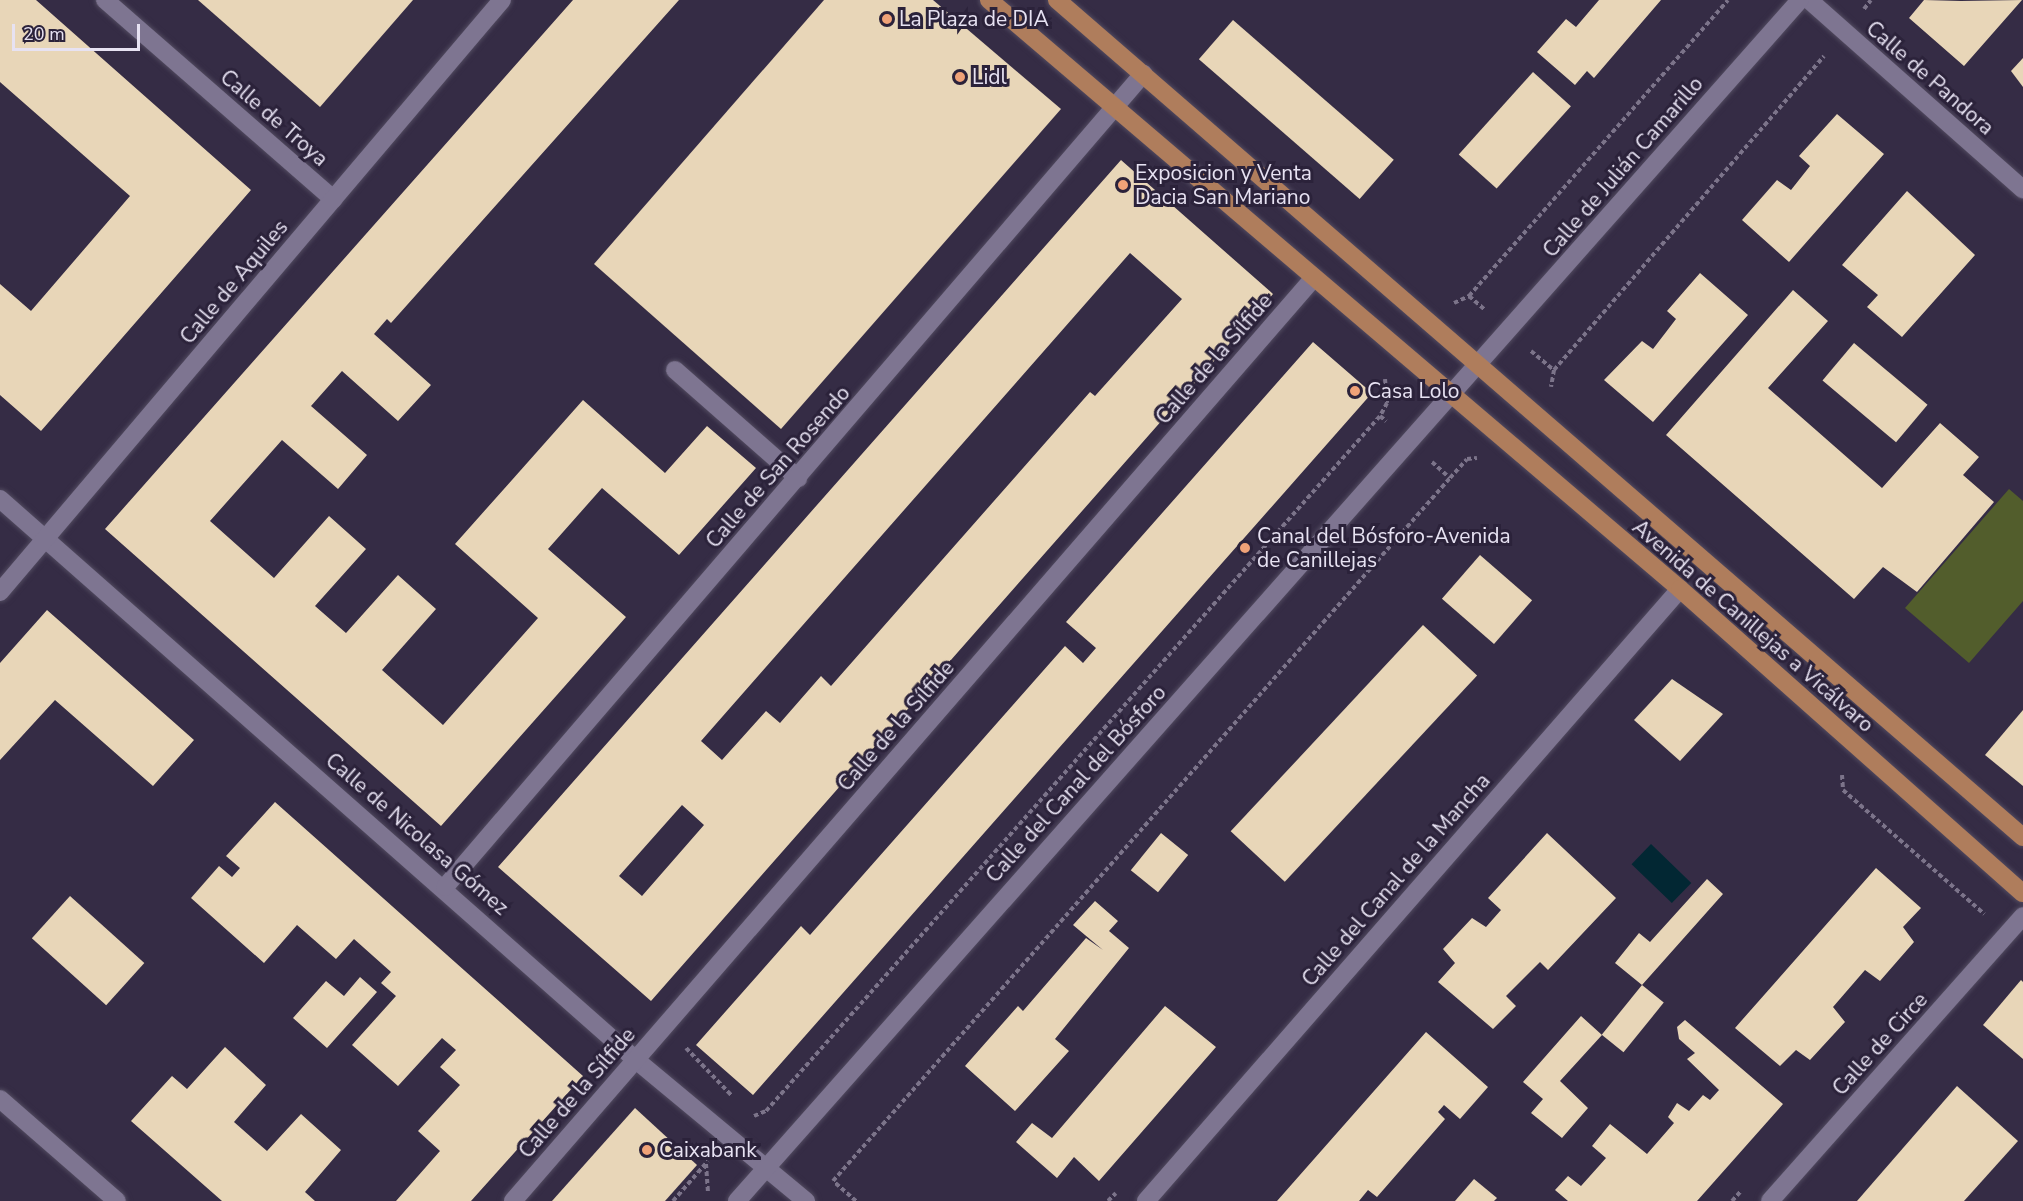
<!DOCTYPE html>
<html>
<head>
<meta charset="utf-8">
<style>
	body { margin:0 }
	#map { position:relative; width:2023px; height:1201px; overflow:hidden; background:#352c45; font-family:"Nunito Sans",sans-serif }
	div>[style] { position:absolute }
	.green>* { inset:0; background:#525d2c }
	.water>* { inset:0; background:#022733; transform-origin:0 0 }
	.building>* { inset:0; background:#e8d6b8; transform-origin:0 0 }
	.path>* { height:4px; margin-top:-2px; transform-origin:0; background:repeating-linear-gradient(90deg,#7c748a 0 4.5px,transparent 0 7.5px) }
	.roads { filter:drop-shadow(0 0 2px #514a5f) drop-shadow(0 0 2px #514a5f) }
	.lane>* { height:18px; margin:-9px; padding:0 9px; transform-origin:9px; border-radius:9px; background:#7e7591 }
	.street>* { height:18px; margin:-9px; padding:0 9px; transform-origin:9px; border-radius:9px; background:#7e7591 }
	.primary>* { height:18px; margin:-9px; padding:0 9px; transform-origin:9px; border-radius:9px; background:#af7d5c }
	.dots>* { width:16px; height:16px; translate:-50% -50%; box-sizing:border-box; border:3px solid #2b223a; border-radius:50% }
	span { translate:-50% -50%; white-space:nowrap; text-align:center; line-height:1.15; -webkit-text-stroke:6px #2b223a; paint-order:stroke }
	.poi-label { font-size:21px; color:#e7e2f2 }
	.left { translate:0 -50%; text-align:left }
	.street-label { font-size:21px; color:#e7e2f2 }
	.scale { position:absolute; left:12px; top:24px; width:128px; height:27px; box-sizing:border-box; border:3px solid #e7e2f2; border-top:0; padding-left:8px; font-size:18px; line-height:21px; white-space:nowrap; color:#e7e2f2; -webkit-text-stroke:4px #2b223a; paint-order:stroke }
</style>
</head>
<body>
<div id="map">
	<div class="green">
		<i style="clip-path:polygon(2009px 489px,2023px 501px,2023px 601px,1969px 663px,1905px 608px)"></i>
	</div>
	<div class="water">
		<i style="left:1651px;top:844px;width:56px;height:28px;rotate:44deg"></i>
	</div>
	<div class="building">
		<i style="clip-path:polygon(0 0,36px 0,251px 190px,41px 431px,0 395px,0 284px,31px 311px,130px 196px,0 82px)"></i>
		<i style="clip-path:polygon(198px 0,413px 0,320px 107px)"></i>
		<i style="clip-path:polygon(573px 0,679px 0,391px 323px,387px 319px,374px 334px,431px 385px,398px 421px,342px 371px,311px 406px,367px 455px,338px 489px,282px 440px,210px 521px,274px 578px,329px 516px,366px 549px,315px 606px,346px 633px,398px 575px,436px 609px,382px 670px,443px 725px,538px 618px,455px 544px,583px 400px,665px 473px,707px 426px,756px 468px,679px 555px,602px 488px,548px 549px,626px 617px,441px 826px,105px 529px)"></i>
		<i style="clip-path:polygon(824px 0,933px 0,1061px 109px,781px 429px,594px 264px)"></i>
		<i style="clip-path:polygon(1599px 0,1661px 0,1594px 78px,1587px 71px,1575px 85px,1537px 52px,1566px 19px,1576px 27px)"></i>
		<i style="clip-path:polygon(1924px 0,1961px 1px,2022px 0,1964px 66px,1909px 18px)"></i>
		<i style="left:1233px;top:20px;width:213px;height:52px;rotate:41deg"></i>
		<i style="clip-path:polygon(2023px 58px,2023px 87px,2011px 71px)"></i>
		<i style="left:1533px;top:72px;width:51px;height:111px;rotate:42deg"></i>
		<i style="clip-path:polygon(1837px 114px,1884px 154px,1789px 262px,1742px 220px,1777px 180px,1791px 190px,1810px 166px,1799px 156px)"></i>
		<i style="clip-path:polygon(evenodd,1121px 160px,1273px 294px,651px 1001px,498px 867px,1121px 160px,1130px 253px,1182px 299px,1095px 396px,1090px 392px,831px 686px,821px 676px,780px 723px,766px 711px,722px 760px,701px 741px,1130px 253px,1121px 160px,682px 805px,704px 825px,642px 896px,619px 876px,682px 805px)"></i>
		<i style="clip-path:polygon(1907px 191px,1975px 255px,1902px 337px,1867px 307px,1878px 295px,1842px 265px)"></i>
		<i style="clip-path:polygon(1700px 273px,1748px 315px,1653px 422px,1604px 380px,1642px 341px,1653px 349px,1676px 319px,1667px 311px)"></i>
		<i style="clip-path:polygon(1793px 290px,1828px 321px,1768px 388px,1882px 488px,1940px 423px,1979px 457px,1963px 475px,1994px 502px,1917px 592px,1883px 567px,1854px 599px,1666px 435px)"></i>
		<i style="clip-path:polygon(1313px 342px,1372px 393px,753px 1095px,696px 1045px,801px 926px,810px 935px,1065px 646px,1083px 663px,1096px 648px,1066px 622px)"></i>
		<i style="left:1854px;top:343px;width:96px;height:49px;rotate:40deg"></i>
		<i style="left:1480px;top:555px;width:69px;height:58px;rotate:41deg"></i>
		<i style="clip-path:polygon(47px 610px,194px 740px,153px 786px,55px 700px,0 760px,0 663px)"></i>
		<i style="left:1423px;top:625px;width:74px;height:282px;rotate:43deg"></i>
		<i style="clip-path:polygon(1672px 679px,1723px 714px,1680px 761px,1634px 720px)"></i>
		<i style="clip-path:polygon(2023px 710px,2023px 786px,1985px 755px)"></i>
		<i style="clip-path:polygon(275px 802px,583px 1076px,471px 1201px,396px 1201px,440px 1151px,418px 1131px,460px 1085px,440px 1067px,456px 1050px,442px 1038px,398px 1086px,352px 1045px,396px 996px,381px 983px,391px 972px,354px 939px,336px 959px,297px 925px,264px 963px,191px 898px,219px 866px,232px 877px,240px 868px,226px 856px)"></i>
		<i style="left:1161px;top:833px;width:35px;height:48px;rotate:39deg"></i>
		<i style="clip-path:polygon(1547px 833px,1616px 898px,1548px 970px,1540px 962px,1506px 996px,1516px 1006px,1493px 1029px,1438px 982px,1455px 963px,1443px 949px,1472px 918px,1486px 927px,1501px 910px,1488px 898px)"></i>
		<i style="clip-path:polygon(1876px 868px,1921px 908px,1903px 927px,1914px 942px,1880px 981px,1865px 970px,1833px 1007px,1845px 1022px,1810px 1060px,1796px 1050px,1780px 1066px,1735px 1028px)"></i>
		<i style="clip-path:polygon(1707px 879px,1723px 894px,1642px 985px,1615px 963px,1639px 933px,1650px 942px)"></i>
		<i style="left:70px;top:896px;width:100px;height:57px;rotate:42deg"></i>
		<i style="clip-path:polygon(1095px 901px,1118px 921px,1109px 931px,1129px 948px,1055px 1039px,1069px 1051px,1015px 1111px,965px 1066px,1018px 1006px,1023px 1011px,1086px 938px,1103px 950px,1073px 925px)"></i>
		<i style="clip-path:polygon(360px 977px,377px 992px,327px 1048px,293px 1018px,326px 981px,344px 996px)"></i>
		<i style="clip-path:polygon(2021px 980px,2023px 982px,2023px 1059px,1983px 1025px)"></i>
		<i style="left:1642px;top:985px;width:28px;height:64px;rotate:39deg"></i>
		<i style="clip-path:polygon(1165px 1006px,1216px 1047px,1099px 1181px,1074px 1157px,1057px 1178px,1016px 1142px,1032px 1123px,1052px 1138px)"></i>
		<i style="clip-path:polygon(1581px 1016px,1602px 1035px,1560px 1081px,1588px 1108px,1562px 1138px,1531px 1113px,1543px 1099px,1523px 1082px)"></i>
		<i style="clip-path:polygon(1685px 1020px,1783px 1104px,1697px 1201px,1568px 1201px,1555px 1190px,1568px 1176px,1581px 1186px,1598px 1167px,1606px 1158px,1592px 1146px,1610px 1124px,1647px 1154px,1674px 1123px,1668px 1117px,1677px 1103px,1689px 1111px,1703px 1095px,1710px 1100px,1719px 1090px,1687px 1059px,1695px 1053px,1679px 1039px,1677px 1027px)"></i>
		<i style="clip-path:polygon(1426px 1032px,1488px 1087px,1460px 1119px,1444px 1105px,1438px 1112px,1445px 1119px,1377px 1197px,1368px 1190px,1359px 1201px,1277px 1201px)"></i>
		<i style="clip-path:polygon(225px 1047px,266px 1085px,234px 1122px,251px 1137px,267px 1151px,301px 1114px,341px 1150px,305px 1192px,315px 1201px,222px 1201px,131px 1121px,172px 1076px,187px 1089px)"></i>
		<i style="clip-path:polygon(1957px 1086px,2018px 1141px,1964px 1201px,1857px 1201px)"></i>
		<i style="clip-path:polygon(635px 1108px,697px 1165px,665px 1201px,552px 1201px)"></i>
		<i style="clip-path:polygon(1474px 1179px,1497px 1198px,1494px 1201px,1455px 1201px)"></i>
	</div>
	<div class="path">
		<i style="left:1864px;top:9px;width:11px;rotate:-52deg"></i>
		<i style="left:1469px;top:296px;width:21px;rotate:41deg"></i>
		<i style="left:1454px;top:303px;width:17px;rotate:-25deg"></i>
		<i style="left:1469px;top:296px;width:393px;rotate:-48.8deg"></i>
		<i style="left:1531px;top:351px;width:30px;rotate:40deg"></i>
		<i style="left:1554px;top:370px;width:17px;rotate:100deg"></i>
		<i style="left:1554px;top:370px;width:414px;rotate:-49.3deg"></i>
		<i style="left:1385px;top:379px;width:24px;rotate:85deg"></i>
		<i style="left:1387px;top:403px;width:15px;rotate:118deg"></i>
		<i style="left:1380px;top:416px;width:8px;rotate:40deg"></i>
		<i style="left:1432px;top:462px;width:24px;rotate:42deg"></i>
		<i style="left:1842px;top:775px;width:15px;rotate:86deg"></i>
		<i style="left:1843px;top:790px;width:188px;rotate:41.3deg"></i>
		<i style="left:686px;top:1048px;width:65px;rotate:46.2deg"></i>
		<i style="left:754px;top:1116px;width:13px;rotate:-23deg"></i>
		<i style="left:766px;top:1111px;width:927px;rotate:-48.54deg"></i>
		<i style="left:706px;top:1164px;width:30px;rotate:86deg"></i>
		<i style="left:673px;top:1201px;width:53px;rotate:-48.8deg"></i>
		<i style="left:856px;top:1201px;width:30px;rotate:-139deg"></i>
		<i style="left:833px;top:1181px;width:935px;rotate:-48.73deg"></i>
		<i style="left:1450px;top:478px;width:25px;rotate:-48deg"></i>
		<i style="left:1467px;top:459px;width:10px;rotate:-6deg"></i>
		<i style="left:1108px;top:1201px;width:11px;rotate:-45deg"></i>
		<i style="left:1732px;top:1201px;width:12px;rotate:-48deg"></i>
	</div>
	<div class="roads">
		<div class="lane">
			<i style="left:675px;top:370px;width:164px;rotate:41.3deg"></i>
		</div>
		<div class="street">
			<i style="left:105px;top:0;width:303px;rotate:41.1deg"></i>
			<i style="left:1809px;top:0;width:286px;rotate:41.5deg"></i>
			<i style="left:0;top:499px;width:848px;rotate:41.41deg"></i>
			<i style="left:636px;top:1060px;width:221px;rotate:39.7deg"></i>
			<i style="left:0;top:592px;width:776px;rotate:-49.7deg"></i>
			<i style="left:445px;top:887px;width:1072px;rotate:-49.35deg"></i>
			<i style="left:0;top:1099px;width:155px;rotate:41.1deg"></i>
			<i style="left:513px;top:1201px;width:1219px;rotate:-49.06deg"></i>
			<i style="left:737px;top:1201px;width:1604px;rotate:-48.49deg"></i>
			<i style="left:1146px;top:1201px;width:812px;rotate:-48.89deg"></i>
			<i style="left:1770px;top:1201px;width:381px;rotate:-48.4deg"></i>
		</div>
		<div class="primary">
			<i style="left:989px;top:0;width:908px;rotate:40.44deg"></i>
			<i style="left:1680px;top:589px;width:458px;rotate:41.6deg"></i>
			<i style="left:1057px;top:0;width:1278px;rotate:40.91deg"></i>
		</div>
	</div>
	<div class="dots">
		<i style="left:887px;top:19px;background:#f0a278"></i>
		<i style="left:960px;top:77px;background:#f0a278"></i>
		<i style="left:1123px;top:185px;background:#f0a278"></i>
		<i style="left:1355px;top:391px;background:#f0a278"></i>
		<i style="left:1245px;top:548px;background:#f0a278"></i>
		<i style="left:647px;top:1150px;background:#f0a278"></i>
	</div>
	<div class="poi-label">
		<span class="left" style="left:899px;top:19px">La Plaza de DIA</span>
		<span class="left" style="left:972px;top:77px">Lidl</span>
		<span class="left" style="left:1135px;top:185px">Exposicion y Venta<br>Dacia San Mariano</span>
		<span class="left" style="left:1367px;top:391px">Casa Lolo</span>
		<span class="left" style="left:1257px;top:548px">Canal del Bósforo-Avenida<br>de Canillejas</span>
		<span class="left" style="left:659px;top:1150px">Caixabank</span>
	</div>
	<div class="street-label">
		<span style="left:1930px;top:78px;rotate:41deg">Calle de Pandora</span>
		<span style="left:274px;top:118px;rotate:41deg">Calle de Troya</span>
		<span style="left:1623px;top:167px;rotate:-49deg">Calle de Julián Camarillo</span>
		<span style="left:234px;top:282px;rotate:-50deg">Calle de Aquiles</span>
		<span style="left:1214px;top:359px;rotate:-49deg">Calle de la Sílfide</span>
		<span style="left:778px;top:467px;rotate:-49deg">Calle de San Rosendo</span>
		<span style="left:1753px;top:626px;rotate:41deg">Avenida de Canillejas a Vicálvaro</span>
		<span style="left:896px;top:726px;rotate:-49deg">Calle de la Sílfide</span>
		<span style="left:1076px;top:784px;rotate:-48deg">Calle del Canal del Bósforo</span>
		<span style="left:417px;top:834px;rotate:41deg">Calle de Nicolasa Gómez</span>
		<span style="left:1396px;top:880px;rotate:-49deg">Calle del Canal de la Mancha</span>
		<span style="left:1880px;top:1044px;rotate:-48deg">Calle de Circe</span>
		<span style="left:577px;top:1093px;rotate:-49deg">Calle de la Sílfide</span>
	</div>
	<div class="scale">20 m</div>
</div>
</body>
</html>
